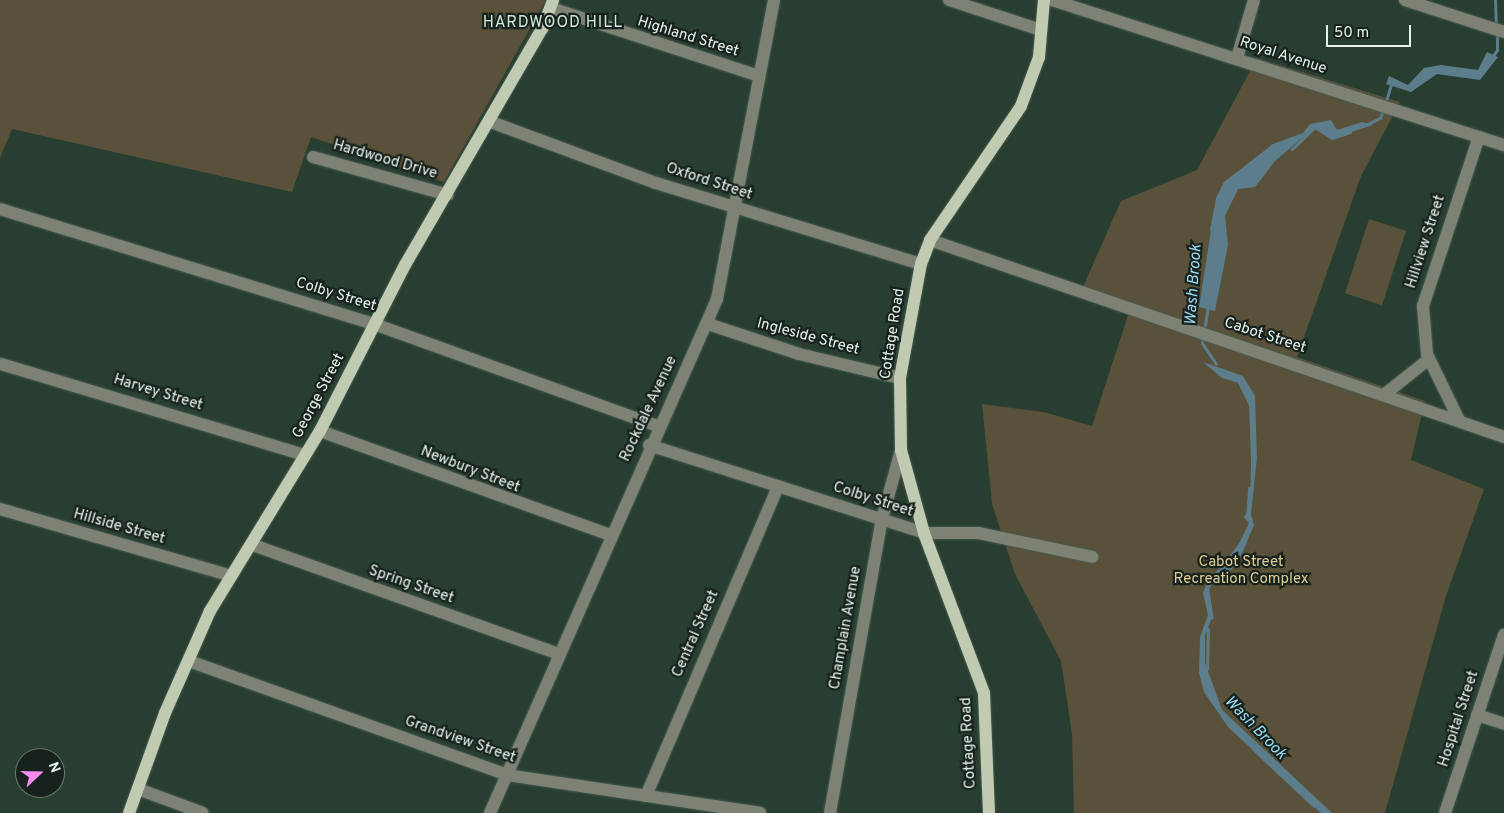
<!DOCTYPE html>
<html>
<head>
<meta charset="utf-8">
<style>
	body { margin:0 }
	#map { position:relative; width:1504px; height:813px; overflow:hidden; background:#273e31; font-family:Overpass,sans-serif }
	div>[style] { position:absolute }
	.green>* { inset:0; background:#5a513a; transform-origin:0 0 }
	.water>* { inset:0; background:#5c7e8c }
	.stream>* { height:3px; margin:-1.5px; padding:0 1.5px; transform-origin:1.5px; border-radius:1.5px; background:#5c7e8c }
	.roads { filter:drop-shadow(0 0 1px #465b4f) drop-shadow(0 0 1px #465b4f) }
	.minor>* { height:12px; margin:-6px; padding:0 6px; transform-origin:6px; border-radius:6px; background:#7d8275 }
	.major>* { height:12px; margin:-6px; padding:0 6px; transform-origin:6px; border-radius:6px; background:#c1cbb1 }
	span { translate:-50% -50%; white-space:nowrap; text-align:center; line-height:1.15; -webkit-text-stroke:4.5px #18221c; paint-order:stroke }
	.street-label { font-size:15px; color:#e6f3eb }
	.park-label { font-size:15px; color:#dfcb95 }
	.neighbourhood-label { font-size:16px; color:#d0ebda; letter-spacing:1px }
	.water-label { font-size:16px; color:#9adaf5; font-style:italic }
	.north { position:absolute; left:15px; top:748px; width:50px; height:50px; box-sizing:border-box; background:#18221c; border:1px solid #6a766f; border-radius:50%; rotate:69deg; font-size:14px; font-weight:700; line-height:20px; text-align:center; color:#e6f3eb }
	.north::after { content:''; display:block; margin:auto; width:18px; height:22px; background:#f489f0; clip-path:polygon(50% 0,100% 100%,50% 72%,0 100%) }
	.scale { position:absolute; left:1326px; top:25px; width:85px; height:22px; box-sizing:border-box; border:2px solid #e6f3eb; border-top:0; padding-left:6px; font-size:15px; line-height:18px; white-space:nowrap; color:#e6f3eb; -webkit-text-stroke:4px #18221c; paint-order:stroke }
</style>
</head>
<body>
<div id="map">
	<div class="green">
		<i style="clip-path:polygon(0 0,546px 0,444px 182px,311px 137px,292px 192px,12px 129px,0 158px)"></i>
		<i style="clip-path:polygon(1257px 58px,1400px 102px,1361px 176px,1297px 357px,1425px 401px,1411px 460px,1484px 489px,1446px 596px,1385px 813px,1074px 813px,1072px 734px,1061px 661px,1015px 574px,992px 504px,982px 404px,1044px 412px,1092px 426px,1131px 306px,1083px 287px,1121px 201px,1197px 170px)"></i>
		<i style="left:1369px;top:219px;width:39px;height:78px;rotate:18deg"></i>
	</div>
	<div class="water">
		<i style="clip-path:polygon(1487px 52px,1498px 57px,1480px 80px,1437px 74px,1411px 92px,1386px 84px,1389px 76px,1408px 85px,1424px 68px,1441px 65px,1478px 70px)"></i>
		<i style="clip-path:polygon(1331px 120px,1337px 130px,1362px 122px,1373px 125px,1332px 138px,1315px 127px,1275px 161px,1255px 187px,1238px 189px,1225px 216px,1228px 245px,1215px 311px,1199px 307px,1216px 198px,1224px 182px,1273px 144px,1303px 133px,1310px 124px)"></i>
		<i style="clip-path:polygon(1203px 362px,1243px 376px,1255px 396px,1257px 458px,1251px 514px,1254px 525px,1240px 558px,1226px 577px,1213px 581px,1207px 595px,1213px 615px,1205px 636px,1205px 663px,1222px 710px,1332px 813px,1321px 813px,1228px 727px,1204px 692px,1199px 673px,1200px 637px,1208px 615px,1203px 593px,1209px 578px,1233px 556px,1249px 523px,1244px 517px,1250px 507px,1251px 462px,1249px 401px,1242px 384px,1222px 378px)"></i>
	</div>
	<div class="stream">
		<i style="left:1495px;top:0;width:26px;rotate:88deg"></i>
		<i style="left:1492px;top:57px;width:9px;rotate:-54deg"></i>
		<i style="left:1497px;top:50px;width:17px;rotate:-90deg"></i>
		<i style="left:1385px;top:104px;width:21px;rotate:-73deg"></i>
		<i style="left:1367px;top:124px;width:14px;rotate:-25deg"></i>
		<i style="left:1380px;top:118px;width:9px;rotate:-69deg"></i>
		<i style="left:1292px;top:149px;width:32px;rotate:-44deg"></i>
		<i style="left:1315px;top:127px;width:20px;rotate:33deg"></i>
		<i style="left:1332px;top:138px;width:19px;rotate:-18deg"></i>
		<i style="left:1211px;top:229px;width:20px;rotate:-79deg"></i>
		<i style="left:1204px;top:331px;width:26px;rotate:-81deg"></i>
		<i style="left:1203px;top:337px;width:6px;rotate:99deg"></i>
		<i style="left:1202px;top:343px;width:25px;rotate:56deg"></i>
		<i style="left:1239px;top:382px;width:25px;rotate:64deg"></i>
		<i style="left:1247px;top:519px;width:31px;rotate:-86deg"></i>
		<i style="left:1228px;top:560px;width:24px;rotate:-54deg"></i>
		<i style="left:1207px;top:588px;width:30px;rotate:81deg"></i>
		<i style="left:1207px;top:669px;width:40px;rotate:-88.6deg"></i>
		<i style="left:1253px;top:749px;width:83px;rotate:43.1deg"></i>
	</div>
	<div class="roads">
		<div class="minor">
			<i style="left:949px;top:0;width:97px;rotate:18.1deg"></i>
			<i style="left:1052px;top:0;width:475px;rotate:17.8deg"></i>
			<i style="left:1405px;top:0;width:104px;rotate:17.9deg"></i>
			<i style="left:551px;top:8px;width:219px;rotate:18.1deg"></i>
			<i style="left:1237px;top:58px;width:60px;rotate:-73.7deg"></i>
			<i style="left:491px;top:122px;width:176px;rotate:20.3deg"></i>
			<i style="left:656px;top:183px;width:277px;rotate:17deg"></i>
			<i style="left:313px;top:157px;width:140px;rotate:15.7deg"></i>
			<i style="left:0;top:209px;width:391px;rotate:17.1deg"></i>
			<i style="left:374px;top:324px;width:301px;rotate:19.8deg"></i>
			<i style="left:930px;top:240px;width:607px;rotate:18.94deg"></i>
			<i style="left:708px;top:324px;width:96px;rotate:18.2deg"></i>
			<i style="left:799px;top:354px;width:104px;rotate:13.4deg"></i>
			<i style="left:1px;top:364px;width:317px;rotate:16.7deg"></i>
			<i style="left:1385px;top:394px;width:56px;rotate:-38.5deg"></i>
			<i style="left:1459px;top:420px;width:73px;rotate:-115.9deg"></i>
			<i style="left:1427px;top:354px;width:48px;rotate:-94.8deg"></i>
			<i style="left:1423px;top:306px;width:178px;rotate:-71.7deg"></i>
			<i style="left:320px;top:431px;width:308px;rotate:19.7deg"></i>
			<i style="left:649px;top:445px;width:289px;rotate:17.7deg"></i>
			<i style="left:924px;top:533px;width:55px"></i>
			<i style="left:979px;top:533px;width:116px;rotate:11.9deg"></i>
			<i style="left:0;top:509px;width:238px;rotate:16.1deg"></i>
			<i style="left:253px;top:545px;width:325px;rotate:19.6deg"></i>
			<i style="left:189px;top:661px;width:338px;rotate:19.7deg"></i>
			<i style="left:507px;top:775px;width:256px;rotate:8.5deg"></i>
			<i style="left:1477px;top:715px;width:28px;rotate:18deg"></i>
			<i style="left:138px;top:789px;width:69px;rotate:20.3deg"></i>
			<i style="left:646px;top:796px;width:337px;rotate:-66.9deg"></i>
			<i style="left:490px;top:813px;width:562px;rotate:-66.17deg"></i>
			<i style="left:717px;top:299px;width:304px;rotate:-79.2deg"></i>
			<i style="left:830px;top:813px;width:299px;rotate:-80deg"></i>
			<i style="left:882px;top:519px;width:72px;rotate:-74.6deg"></i>
			<i style="left:1445px;top:813px;width:188px;rotate:-71.7deg"></i>
		</div>
		<div class="major">
			<i style="left:129px;top:813px;width:106px;rotate:-70.2deg"></i>
			<i style="left:165px;top:713px;width:111px;rotate:-66.2deg"></i>
			<i style="left:210px;top:611px;width:211px;rotate:-58.6deg"></i>
			<i style="left:320px;top:431px;width:186px;rotate:-62.9deg"></i>
			<i style="left:405px;top:265px;width:273px;rotate:-59.9deg"></i>
			<i style="left:542px;top:29px;width:31px;rotate:-69deg"></i>
			<i style="left:989px;top:813px;width:120px;rotate:-92.4deg"></i>
			<i style="left:984px;top:693px;width:171px;rotate:-110.6deg"></i>
			<i style="left:924px;top:533px;width:86px;rotate:-105.5deg"></i>
			<i style="left:901px;top:450px;width:72px;rotate:-90.8deg"></i>
			<i style="left:900px;top:378px;width:116px;rotate:-79.6deg"></i>
			<i style="left:921px;top:264px;width:26px;rotate:-69deg"></i>
			<i style="left:930px;top:240px;width:162px;rotate:-55.8deg"></i>
			<i style="left:1021px;top:106px;width:52px;rotate:-69.8deg"></i>
			<i style="left:1039px;top:57px;width:57px;rotate:-85deg"></i>
		</div>
	</div>
	<div class="street-label">
		<span style="left:688px;top:37px;rotate:17deg">Highland Street</span>
		<span style="left:1283px;top:56px;rotate:18deg">Royal Avenue</span>
		<span style="left:385px;top:160px;rotate:16deg">Hardwood Drive</span>
		<span style="left:709px;top:182px;rotate:18deg">Oxford Street</span>
		<span style="left:1426px;top:242px;rotate:-72deg">Hillview Street</span>
		<span style="left:336px;top:295px;rotate:17deg">Colby Street</span>
		<span style="left:893px;top:334px;rotate:-81deg">Cottage Road</span>
		<span style="left:1265px;top:336px;rotate:18deg">Cabot Street</span>
		<span style="left:808px;top:337px;rotate:15deg">Ingleside Street</span>
		<span style="left:158px;top:393px;rotate:17deg">Harvey Street</span>
		<span style="left:319px;top:396px;rotate:-62deg">George Street</span>
		<span style="left:649px;top:409px;rotate:-65deg">Rockdale Avenue</span>
		<span style="left:470px;top:470px;rotate:21deg">Newbury Street</span>
		<span style="left:873px;top:500px;rotate:18deg">Colby Street</span>
		<span style="left:119px;top:527px;rotate:16deg">Hillside Street</span>
		<span style="left:411px;top:585px;rotate:19deg">Spring Street</span>
		<span style="left:846px;top:628px;rotate:-80deg">Champlain Avenue</span>
		<span style="left:696px;top:634px;rotate:-66deg">Central Street</span>
		<span style="left:1459px;top:719px;rotate:-72deg">Hospital Street</span>
		<span style="left:460px;top:740px;rotate:19deg">Grandview Street</span>
		<span style="left:969px;top:743px;rotate:-93deg">Cottage Road</span>
	</div>
	<div class="park-label">
		<span style="left:1241px;top:571px">Cabot Street<br>Recreation Complex</span>
	</div>
	<div class="neighbourhood-label">
		<span style="left:553px;top:23px">HARDWOOD HILL</span>
	</div>
	<div class="water-label">
		<span style="left:1194px;top:285px;rotate:-86deg">Wash Brook</span>
		<span style="left:1255px;top:728px;rotate:46deg">Wash Brook</span>
	</div>
	<div class="north">N</div>
	<div class="scale">50 m</div>
</div>
</body>
</html>
